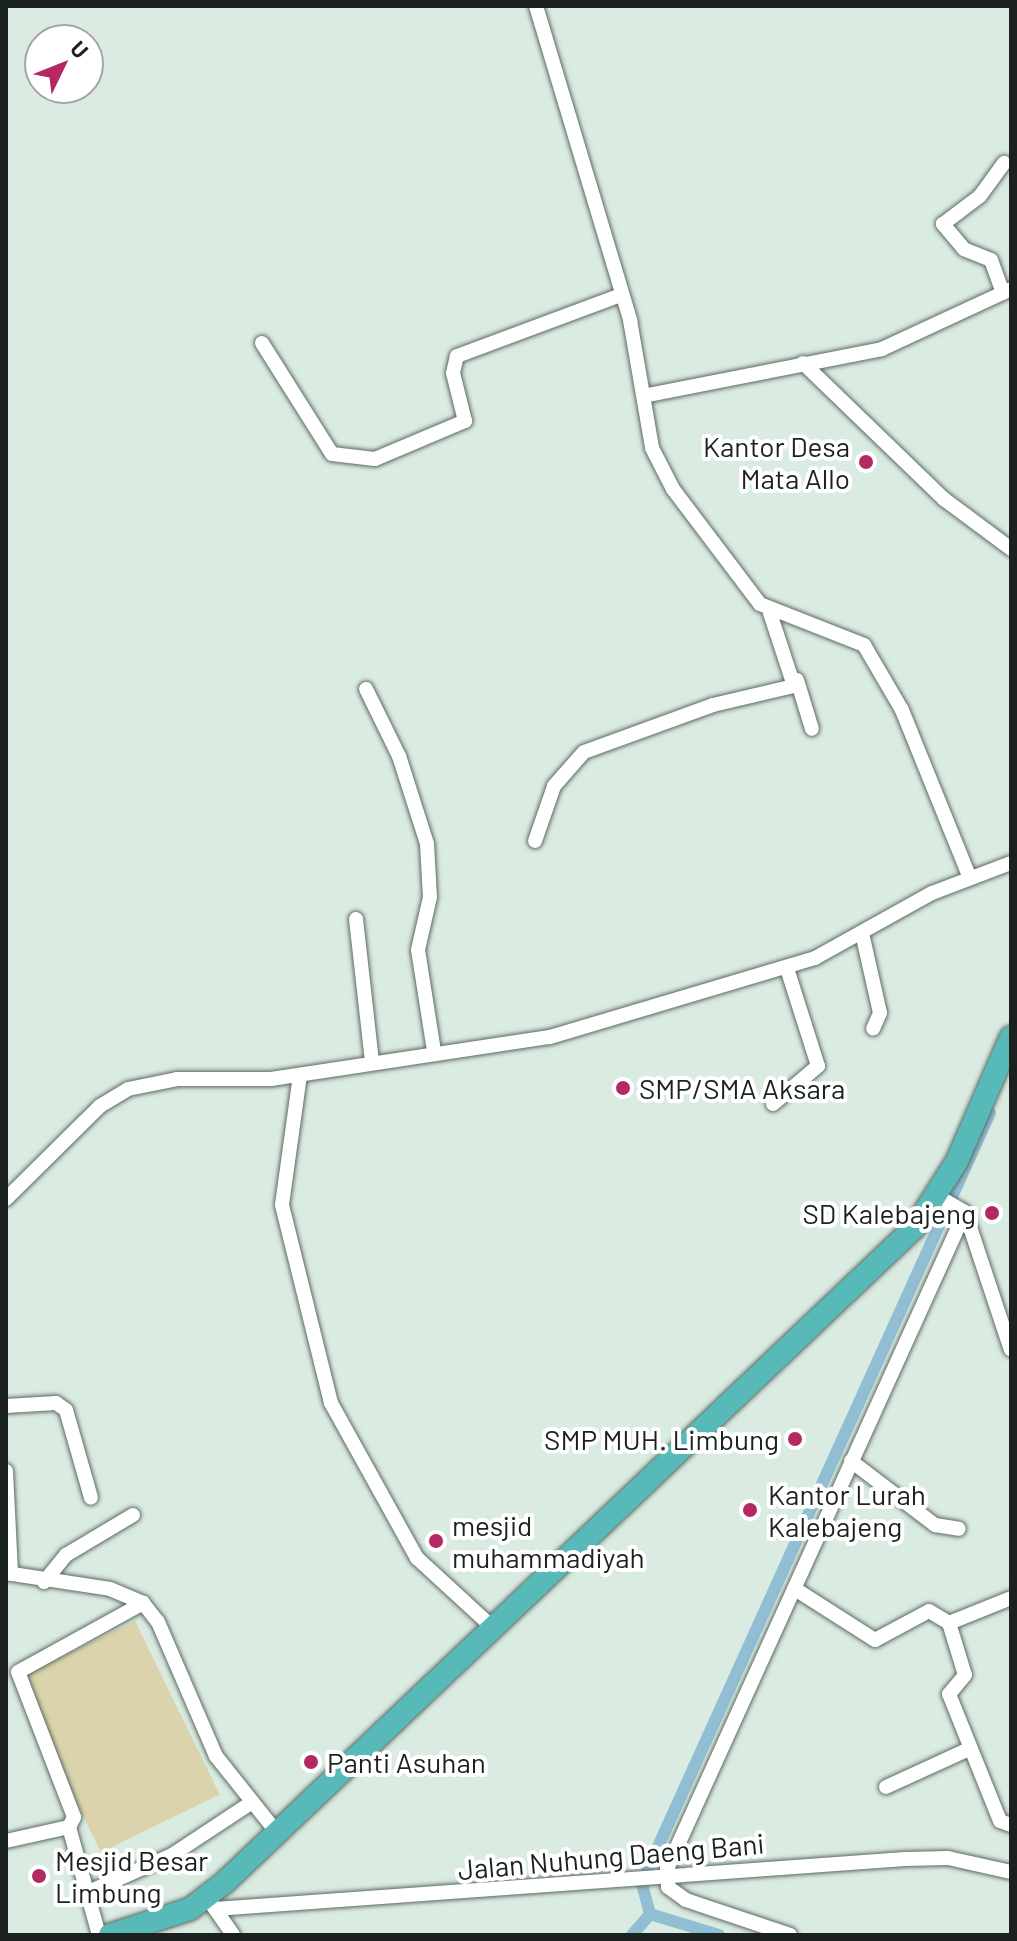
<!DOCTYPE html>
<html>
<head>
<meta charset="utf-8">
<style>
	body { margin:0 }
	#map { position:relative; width:1017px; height:1941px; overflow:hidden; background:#daebe2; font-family:Barlow,sans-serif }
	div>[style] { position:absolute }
	.green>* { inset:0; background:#dad3ab; transform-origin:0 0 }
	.canal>* { height:12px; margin:-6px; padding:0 6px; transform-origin:6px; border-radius:6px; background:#91bed3 }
	.roads { filter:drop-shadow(0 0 2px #5c6b63) drop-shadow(0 0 2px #5c6b63) }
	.minor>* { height:14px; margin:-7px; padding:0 7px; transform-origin:7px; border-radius:7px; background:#fff }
	.highway>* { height:22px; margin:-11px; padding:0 11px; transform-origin:11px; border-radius:11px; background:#58b9b9 }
	.dots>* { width:22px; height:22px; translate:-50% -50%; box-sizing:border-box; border:4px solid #fff; border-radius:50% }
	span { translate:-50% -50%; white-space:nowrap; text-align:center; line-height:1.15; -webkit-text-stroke:8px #fff; paint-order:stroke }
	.poi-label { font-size:28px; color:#1b211e }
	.right { translate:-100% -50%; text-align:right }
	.left { translate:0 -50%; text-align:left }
	.street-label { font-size:28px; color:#1b211e }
	.frame { position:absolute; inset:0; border:8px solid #1b211e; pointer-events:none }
	.north { position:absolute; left:24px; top:24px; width:80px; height:80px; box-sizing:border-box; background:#fff; border:2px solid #a4a6a5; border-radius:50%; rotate:47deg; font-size:22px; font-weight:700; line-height:32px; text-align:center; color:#1b211e }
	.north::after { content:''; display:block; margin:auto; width:28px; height:36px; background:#b52962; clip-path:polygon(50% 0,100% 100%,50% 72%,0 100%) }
</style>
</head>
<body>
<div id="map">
	<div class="green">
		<i style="left:135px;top:1621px;width:193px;height:132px;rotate:64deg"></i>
	</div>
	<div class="canal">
		<i style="left:650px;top:1914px;width:30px;rotate:-105deg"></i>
		<i style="left:642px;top:1885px;width:25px;rotate:-69deg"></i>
		<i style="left:651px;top:1862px;width:822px;rotate:-65.65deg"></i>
		<i style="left:650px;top:1914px;width:72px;rotate:16.9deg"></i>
		<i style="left:632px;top:1935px;width:28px;rotate:-49deg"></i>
	</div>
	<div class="roads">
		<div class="minor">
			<i style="left:536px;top:6px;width:328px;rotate:73.3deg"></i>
			<i style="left:630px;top:320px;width:130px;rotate:80.2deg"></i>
			<i style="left:652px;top:448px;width:46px;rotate:62.9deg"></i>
			<i style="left:673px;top:489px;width:144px;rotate:52.9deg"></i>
			<i style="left:760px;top:604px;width:112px;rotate:21.5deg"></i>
			<i style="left:864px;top:645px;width:75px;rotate:59.7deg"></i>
			<i style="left:902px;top:710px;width:179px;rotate:68deg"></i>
			<i style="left:1003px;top:293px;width:35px;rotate:-110deg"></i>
			<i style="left:991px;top:260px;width:29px;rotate:-158deg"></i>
			<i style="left:964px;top:249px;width:33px;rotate:-130deg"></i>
			<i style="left:943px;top:224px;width:46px;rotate:-37.1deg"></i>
			<i style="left:980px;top:196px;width:41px;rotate:-54deg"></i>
			<i style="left:262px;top:343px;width:131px;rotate:57.8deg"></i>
			<i style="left:332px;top:454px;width:43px;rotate:6.6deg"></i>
			<i style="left:375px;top:459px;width:98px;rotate:-22.9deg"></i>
			<i style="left:465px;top:421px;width:49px;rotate:-104deg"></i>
			<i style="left:453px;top:373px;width:17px;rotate:-77deg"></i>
			<i style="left:457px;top:356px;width:175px;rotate:-20.4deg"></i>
			<i style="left:803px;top:363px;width:196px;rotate:44deg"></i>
			<i style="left:944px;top:499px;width:84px;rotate:36.7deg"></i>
			<i style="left:648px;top:395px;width:238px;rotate:-11.1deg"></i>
			<i style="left:882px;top:349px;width:142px;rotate:-24.9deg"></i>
			<i style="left:797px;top:680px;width:51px;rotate:73deg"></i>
			<i style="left:366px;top:689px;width:75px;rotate:63.8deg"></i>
			<i style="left:399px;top:756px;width:92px;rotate:72.3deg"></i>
			<i style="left:427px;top:844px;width:53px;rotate:86.8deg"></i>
			<i style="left:430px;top:897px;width:54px;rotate:102.8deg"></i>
			<i style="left:418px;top:950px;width:102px;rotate:81deg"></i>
			<i style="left:535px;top:841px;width:58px;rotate:-70.9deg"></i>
			<i style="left:554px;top:786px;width:45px;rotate:-48.6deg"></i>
			<i style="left:584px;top:752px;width:137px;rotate:-20deg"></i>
			<i style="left:713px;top:705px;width:83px;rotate:-13.2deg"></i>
			<i style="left:794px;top:686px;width:77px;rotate:-108.2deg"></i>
			<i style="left:356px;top:919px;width:144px;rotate:83.6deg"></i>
			<i style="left:862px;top:933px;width:82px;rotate:77.3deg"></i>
			<i style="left:880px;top:1013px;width:17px;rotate:114deg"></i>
			<i style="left:300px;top:1075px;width:131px;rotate:97.9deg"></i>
			<i style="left:282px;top:1205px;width:204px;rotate:76.1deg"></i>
			<i style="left:331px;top:1403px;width:177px;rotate:61deg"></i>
			<i style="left:417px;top:1558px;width:103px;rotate:42.6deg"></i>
			<i style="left:773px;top:1104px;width:59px;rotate:-40.2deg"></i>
			<i style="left:818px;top:1066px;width:103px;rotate:-107.6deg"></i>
			<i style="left:939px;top:1197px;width:30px;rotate:30deg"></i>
			<i style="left:965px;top:1212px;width:145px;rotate:71.6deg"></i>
			<i style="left:6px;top:1199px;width:132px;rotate:-44.7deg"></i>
			<i style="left:100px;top:1106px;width:33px;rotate:-31deg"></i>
			<i style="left:128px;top:1089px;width:50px;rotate:-11.5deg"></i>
			<i style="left:177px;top:1079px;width:94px"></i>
			<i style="left:271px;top:1079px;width:282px;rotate:-8.6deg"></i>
			<i style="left:550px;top:1037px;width:277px;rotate:-16.6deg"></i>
			<i style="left:815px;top:958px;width:134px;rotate:-29.1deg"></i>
			<i style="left:932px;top:893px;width:85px;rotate:-20.8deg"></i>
			<i style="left:6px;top:1406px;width:50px;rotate:-3.4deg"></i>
			<i style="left:56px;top:1403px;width:12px;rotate:35deg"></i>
			<i style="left:66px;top:1410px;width:91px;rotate:74.1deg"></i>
			<i style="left:851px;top:1461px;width:106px;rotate:37.3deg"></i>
			<i style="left:935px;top:1525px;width:24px;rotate:9deg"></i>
			<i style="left:6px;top:1471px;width:103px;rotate:87.2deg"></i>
			<i style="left:6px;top:1573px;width:105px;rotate:8.7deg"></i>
			<i style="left:110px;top:1589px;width:36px;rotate:23deg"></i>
			<i style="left:143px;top:1603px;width:24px;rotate:52deg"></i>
			<i style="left:158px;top:1622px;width:146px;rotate:66.6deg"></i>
			<i style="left:216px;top:1756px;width:100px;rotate:51.5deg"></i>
			<i style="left:44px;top:1582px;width:35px;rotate:-51deg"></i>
			<i style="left:66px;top:1555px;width:78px;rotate:-30.8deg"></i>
			<i style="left:795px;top:1589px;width:95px;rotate:32.5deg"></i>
			<i style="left:875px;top:1640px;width:61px;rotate:-28.2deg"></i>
			<i style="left:929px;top:1611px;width:23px;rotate:31deg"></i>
			<i style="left:949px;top:1623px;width:67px;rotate:-22deg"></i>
			<i style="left:949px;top:1623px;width:54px;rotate:72.9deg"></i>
			<i style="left:965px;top:1675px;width:25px;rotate:130deg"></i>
			<i style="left:949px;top:1694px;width:137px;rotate:68.1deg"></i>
			<i style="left:1000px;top:1821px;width:12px;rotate:20deg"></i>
			<i style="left:886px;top:1787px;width:91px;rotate:-24.6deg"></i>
			<i style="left:69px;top:1827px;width:112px;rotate:74.5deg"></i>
			<i style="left:6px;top:1841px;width:65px;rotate:-12.5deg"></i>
			<i style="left:69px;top:1827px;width:11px;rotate:-63deg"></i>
			<i style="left:74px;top:1817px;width:155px;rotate:-111.1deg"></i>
			<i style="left:18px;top:1672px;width:143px;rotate:-28.9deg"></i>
			<i style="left:91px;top:1891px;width:89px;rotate:-24deg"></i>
			<i style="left:172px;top:1855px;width:95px;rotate:-33.4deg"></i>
			<i style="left:213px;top:1906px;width:35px;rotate:55deg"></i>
			<i style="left:215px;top:1909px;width:692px;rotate:-4.14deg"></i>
			<i style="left:905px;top:1859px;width:43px;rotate:-1.3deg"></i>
			<i style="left:948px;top:1858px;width:65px;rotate:12.5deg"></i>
			<i style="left:790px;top:1935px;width:110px;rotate:-161.4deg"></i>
			<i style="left:686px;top:1900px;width:22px;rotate:-144deg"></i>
			<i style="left:668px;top:1887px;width:18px;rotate:-93deg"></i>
			<i style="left:667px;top:1869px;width:721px;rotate:-65.6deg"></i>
		</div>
		<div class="highway">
			<i style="left:110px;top:1935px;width:84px;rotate:-18deg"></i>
			<i style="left:190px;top:1909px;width:43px;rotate:-37.4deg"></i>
			<i style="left:224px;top:1883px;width:953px;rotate:-43.51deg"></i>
			<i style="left:915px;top:1227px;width:78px;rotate:-57.5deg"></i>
			<i style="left:957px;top:1161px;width:135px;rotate:-66.5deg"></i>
		</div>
	</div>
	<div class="dots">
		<i style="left:866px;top:462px;background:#b52962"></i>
		<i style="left:623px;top:1088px;background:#b52962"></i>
		<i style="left:992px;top:1213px;background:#b52962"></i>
		<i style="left:795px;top:1439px;background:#b52962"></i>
		<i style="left:750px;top:1510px;background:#b52962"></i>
		<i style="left:436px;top:1541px;background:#b52962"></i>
		<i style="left:311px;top:1762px;background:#b52962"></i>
		<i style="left:39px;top:1876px;background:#b52962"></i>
	</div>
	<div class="poi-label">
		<span class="right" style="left:850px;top:462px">Kantor Desa<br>Mata Allo</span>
		<span class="left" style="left:639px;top:1088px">SMP/SMA Aksara</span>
		<span class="right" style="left:976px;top:1213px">SD Kalebajeng</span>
		<span class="right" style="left:779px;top:1439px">SMP MUH. Limbung</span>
		<span class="left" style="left:768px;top:1510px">Kantor Lurah<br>Kalebajeng</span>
		<span class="left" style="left:452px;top:1541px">mesjid<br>muhammadiyah</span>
		<span class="left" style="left:327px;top:1762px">Panti Asuhan</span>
		<span class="left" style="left:55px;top:1876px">Mesjid Besar<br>Limbung</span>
	</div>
	<div class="street-label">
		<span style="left:611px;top:1856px;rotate:-5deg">Jalan Nuhung Daeng Bani</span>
	</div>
	<div class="frame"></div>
	<div class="north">U</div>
</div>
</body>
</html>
